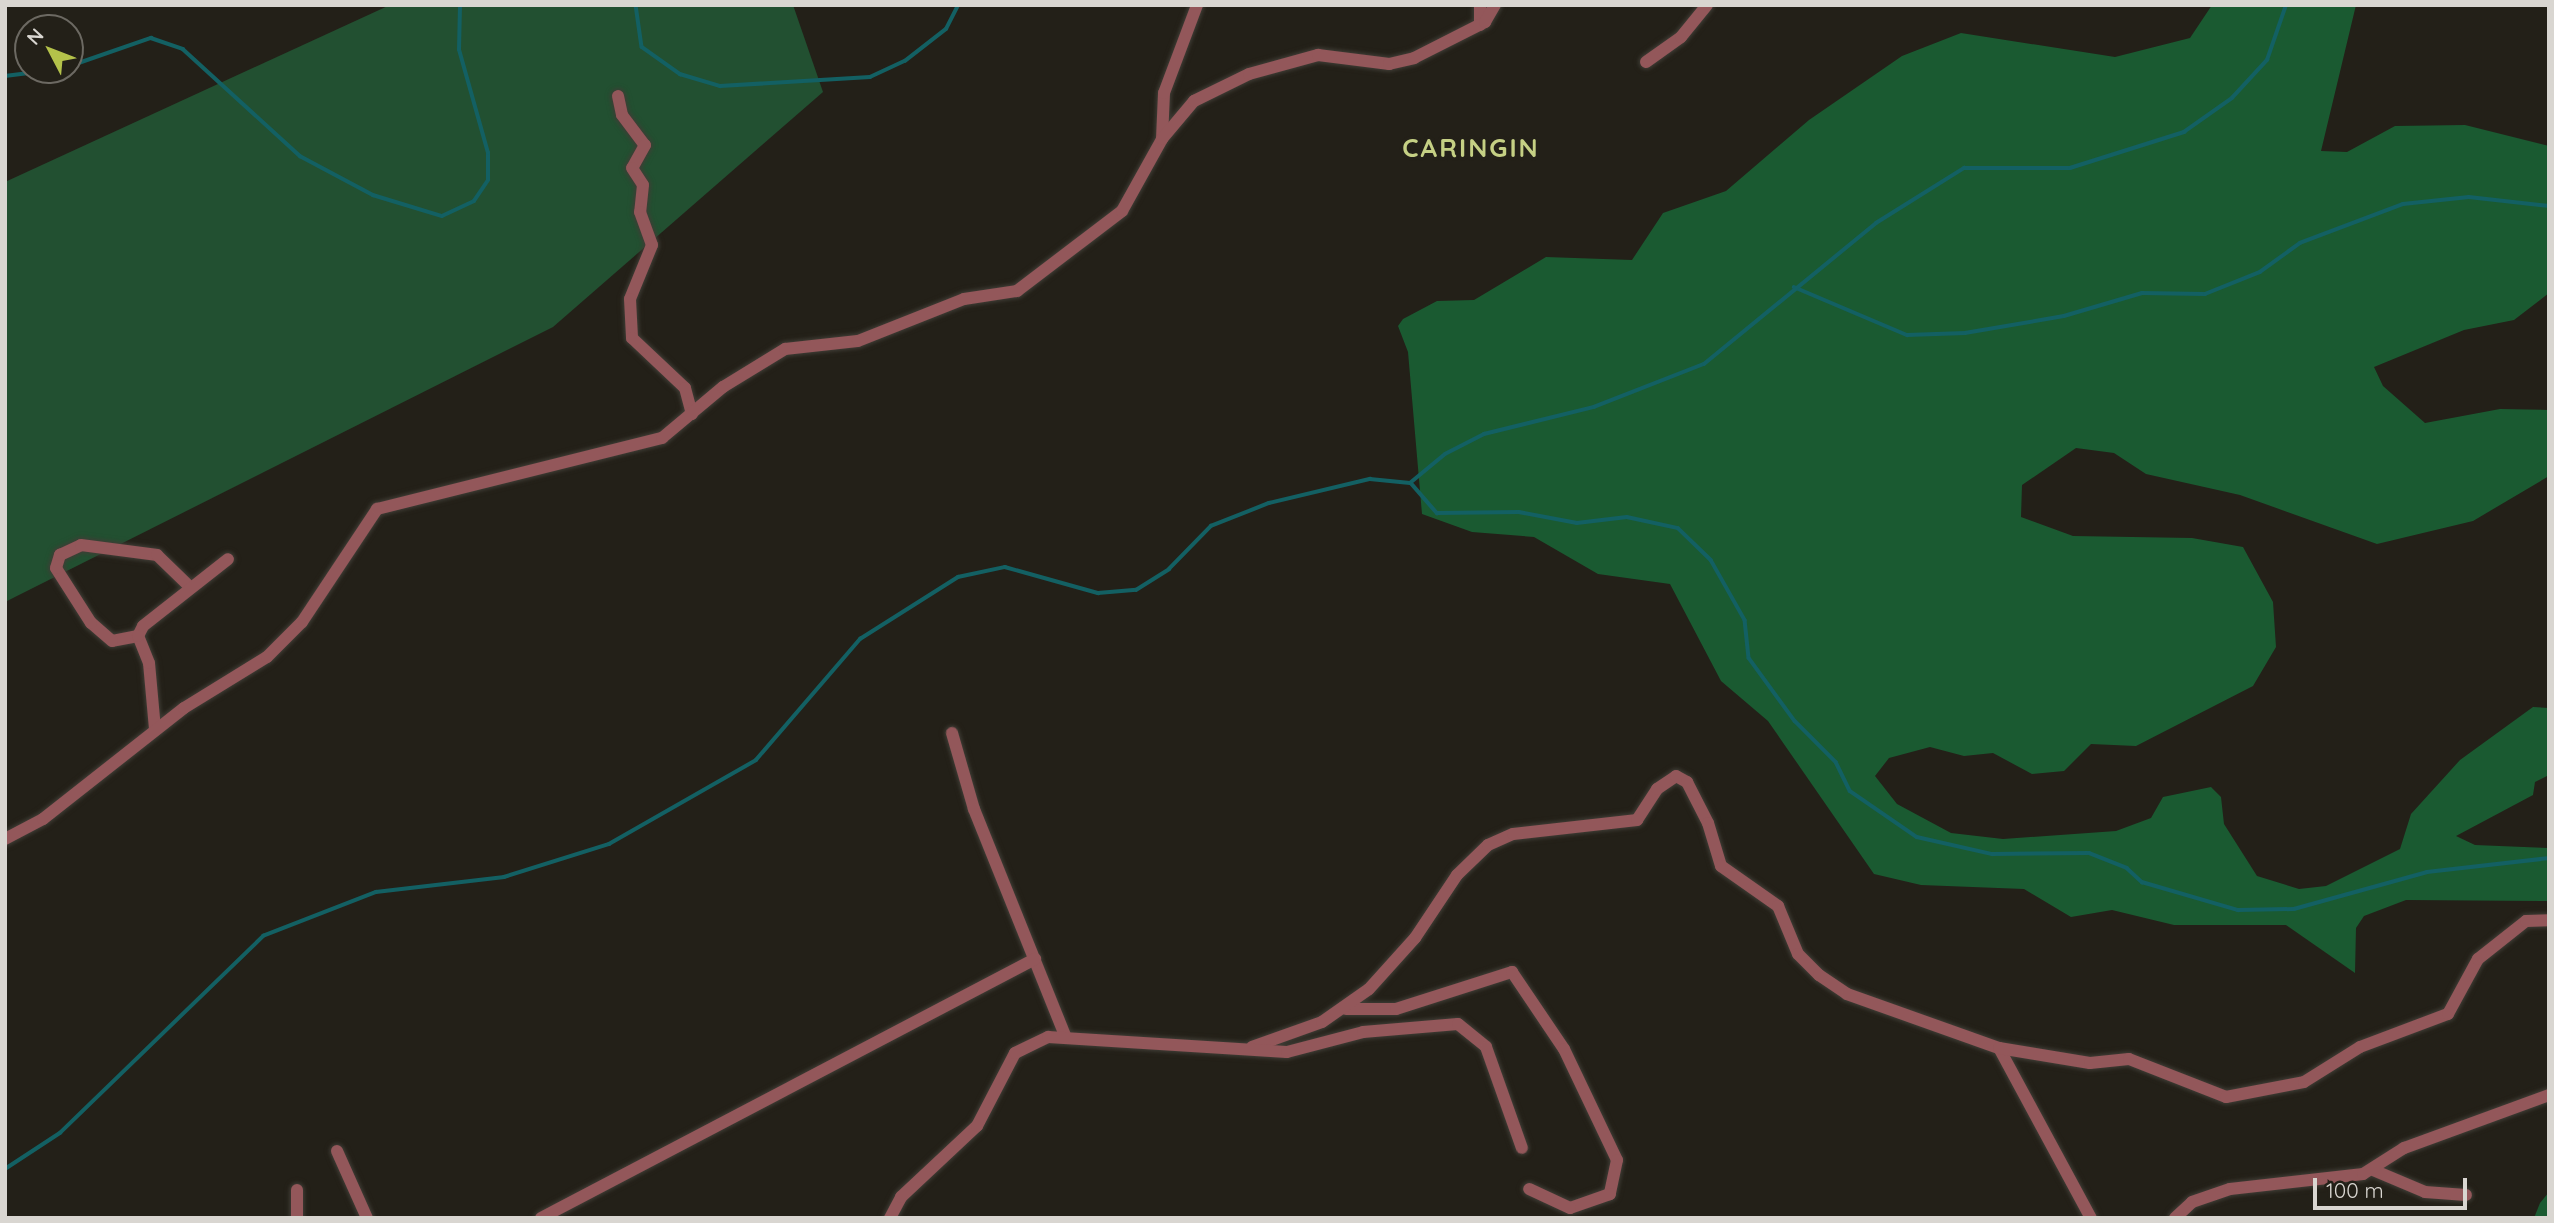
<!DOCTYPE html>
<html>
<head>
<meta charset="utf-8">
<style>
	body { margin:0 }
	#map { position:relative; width:2554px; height:1223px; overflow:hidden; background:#232018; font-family:Quicksand,sans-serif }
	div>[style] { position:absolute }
	.green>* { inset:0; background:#225031 }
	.forest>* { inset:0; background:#1a5a31 }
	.stream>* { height:3.5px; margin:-1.75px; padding:0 1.75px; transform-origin:1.75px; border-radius:1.75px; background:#136063 }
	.roads { filter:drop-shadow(0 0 2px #403d36) drop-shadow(0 0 2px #403d36) }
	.minor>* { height:12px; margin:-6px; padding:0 6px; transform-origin:6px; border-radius:6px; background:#93575a }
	span { translate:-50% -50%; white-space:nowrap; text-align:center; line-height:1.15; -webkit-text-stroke:7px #232018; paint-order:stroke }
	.district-label { font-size:26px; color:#c5d084; font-weight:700; letter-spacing:2px }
	.frame { position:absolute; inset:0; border:7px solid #d9d6d1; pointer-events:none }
	.north { position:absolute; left:14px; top:14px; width:70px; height:70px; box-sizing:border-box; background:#232018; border:2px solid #6c6962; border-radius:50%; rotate:312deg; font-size:19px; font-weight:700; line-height:28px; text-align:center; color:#d9d6d1 }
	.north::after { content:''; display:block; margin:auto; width:24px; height:32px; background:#b4c24a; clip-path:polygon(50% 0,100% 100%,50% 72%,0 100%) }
	.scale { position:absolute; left:2313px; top:1178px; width:154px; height:32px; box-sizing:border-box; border:4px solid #d9d6d1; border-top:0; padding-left:9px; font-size:21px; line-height:24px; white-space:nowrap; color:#d9d6d1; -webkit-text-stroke:5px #232018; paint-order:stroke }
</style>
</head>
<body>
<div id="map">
	<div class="green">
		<i style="clip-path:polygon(390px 5px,793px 5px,823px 92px,553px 327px,5px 602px,5px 182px)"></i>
	</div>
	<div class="forest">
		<i style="clip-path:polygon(2212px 5px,2356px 5px,2321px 151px,2347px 152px,2395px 126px,2465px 125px,2549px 146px,2549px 293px,2514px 320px,2464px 330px,2374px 367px,2383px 386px,2425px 423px,2500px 409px,2549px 410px,2549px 476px,2473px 521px,2377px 544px,2240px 495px,2146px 474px,2114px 453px,2076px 448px,2022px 485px,2021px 517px,2073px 536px,2192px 538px,2243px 547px,2273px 602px,2276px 647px,2253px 686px,2136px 746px,2091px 744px,2064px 771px,2032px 774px,1993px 753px,1964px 756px,1930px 747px,1889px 758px,1875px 776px,1897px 804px,1951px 833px,2003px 839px,2116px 831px,2151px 818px,2163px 797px,2211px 787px,2221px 797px,2224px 824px,2257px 876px,2299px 889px,2326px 886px,2400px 849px,2411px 814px,2460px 760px,2533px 707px,2549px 708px,2549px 775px,2535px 782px,2533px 795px,2456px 836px,2475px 845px,2549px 848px,2549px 901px,2406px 900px,2364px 916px,2356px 928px,2355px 973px,2286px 925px,2174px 925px,2112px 910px,2071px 917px,2024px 889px,1921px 885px,1874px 874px,1768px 721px,1721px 681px,1670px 584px,1598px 574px,1534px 537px,1472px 532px,1422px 514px,1408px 352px,1398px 326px,1403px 319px,1437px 301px,1474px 300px,1546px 257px,1632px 260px,1663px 213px,1726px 191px,1809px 120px,1902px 56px,1961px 33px,2115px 57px,2190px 38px)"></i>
		<i style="clip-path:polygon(2549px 1192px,2549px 1218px,2534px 1218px,2540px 1203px)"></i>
	</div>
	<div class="stream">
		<i style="left:636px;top:5px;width:42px;rotate:81.9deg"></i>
		<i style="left:642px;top:47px;width:47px;rotate:35.4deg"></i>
		<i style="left:680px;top:74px;width:42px;rotate:16.7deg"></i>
		<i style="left:720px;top:86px;width:150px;rotate:-3.4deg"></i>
		<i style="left:870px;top:77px;width:38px;rotate:-25deg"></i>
		<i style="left:905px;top:61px;width:52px;rotate:-38deg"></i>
		<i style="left:946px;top:29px;width:27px;rotate:-63deg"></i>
		<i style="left:70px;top:66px;width:86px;rotate:-19.1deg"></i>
		<i style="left:151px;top:38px;width:34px;rotate:19deg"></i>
		<i style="left:183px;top:49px;width:159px;rotate:42.4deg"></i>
		<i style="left:300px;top:156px;width:83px;rotate:28.1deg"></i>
		<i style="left:373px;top:195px;width:72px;rotate:16.9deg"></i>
		<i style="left:442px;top:216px;width:35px;rotate:-25deg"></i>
		<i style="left:474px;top:201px;width:25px;rotate:-56deg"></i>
		<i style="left:488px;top:180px;width:27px;rotate:-90deg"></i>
		<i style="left:488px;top:153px;width:107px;rotate:-105.7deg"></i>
		<i style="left:459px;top:50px;width:45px;rotate:-88.7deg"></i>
		<i style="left:5px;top:76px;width:48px;rotate:-7.1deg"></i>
		<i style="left:1794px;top:287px;width:123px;rotate:23deg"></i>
		<i style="left:1907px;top:335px;width:58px;rotate:-2deg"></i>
		<i style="left:1965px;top:333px;width:100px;rotate:-9.7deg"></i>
		<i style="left:2064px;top:316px;width:81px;rotate:-16.4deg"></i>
		<i style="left:2142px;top:293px;width:63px;rotate:0.9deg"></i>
		<i style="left:2205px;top:294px;width:59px;rotate:-21.8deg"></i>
		<i style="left:2260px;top:272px;width:49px;rotate:-35.9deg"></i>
		<i style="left:2300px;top:243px;width:110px;rotate:-20.7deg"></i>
		<i style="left:2403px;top:204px;width:66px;rotate:-6.1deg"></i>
		<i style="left:2469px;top:197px;width:81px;rotate:6.4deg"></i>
		<i style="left:1411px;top:483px;width:40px;rotate:49deg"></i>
		<i style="left:1437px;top:513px;width:82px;rotate:-0.7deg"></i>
		<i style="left:1519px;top:512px;width:59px;rotate:10.7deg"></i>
		<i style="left:1577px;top:523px;width:50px;rotate:-6.8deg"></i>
		<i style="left:1627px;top:517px;width:52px;rotate:12.2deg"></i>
		<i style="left:1678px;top:528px;width:46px;rotate:44.1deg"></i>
		<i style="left:1711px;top:560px;width:69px;rotate:60.5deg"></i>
		<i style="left:1745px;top:620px;width:38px;rotate:84deg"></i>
		<i style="left:1749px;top:658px;width:78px;rotate:53.9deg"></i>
		<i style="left:1795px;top:721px;width:58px;rotate:45deg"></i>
		<i style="left:1836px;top:762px;width:32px;rotate:64deg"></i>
		<i style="left:1850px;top:791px;width:81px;rotate:34.5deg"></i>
		<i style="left:1917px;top:837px;width:77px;rotate:12.8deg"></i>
		<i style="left:1992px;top:854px;width:97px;rotate:-0.6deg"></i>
		<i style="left:2089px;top:853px;width:41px;rotate:21.5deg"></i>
		<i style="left:2127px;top:868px;width:21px;rotate:43deg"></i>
		<i style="left:2142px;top:882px;width:100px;rotate:16.3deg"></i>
		<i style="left:2238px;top:910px;width:56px;rotate:-1deg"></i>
		<i style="left:2294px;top:909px;width:138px;rotate:-15.5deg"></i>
		<i style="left:2427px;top:872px;width:123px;rotate:-6.5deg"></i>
		<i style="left:5px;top:1169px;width:66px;rotate:-33.2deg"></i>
		<i style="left:60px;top:1133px;width:283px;rotate:-44.1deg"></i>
		<i style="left:263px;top:936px;width:121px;rotate:-21.3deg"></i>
		<i style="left:376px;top:892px;width:129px;rotate:-6.7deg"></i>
		<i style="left:504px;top:877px;width:110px;rotate:-17.4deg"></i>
		<i style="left:609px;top:844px;width:169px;rotate:-29.7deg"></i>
		<i style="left:756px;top:760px;width:160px;rotate:-49.3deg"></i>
		<i style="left:860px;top:639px;width:116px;rotate:-32.3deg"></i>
		<i style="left:958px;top:577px;width:48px;rotate:-12deg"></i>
		<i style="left:1005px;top:567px;width:97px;rotate:15.6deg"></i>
		<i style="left:1098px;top:593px;width:38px;rotate:-5deg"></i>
		<i style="left:1136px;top:590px;width:39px;rotate:-32deg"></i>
		<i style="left:1169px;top:569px;width:60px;rotate:-45.7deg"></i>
		<i style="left:1211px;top:526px;width:62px;rotate:-21.6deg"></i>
		<i style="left:1269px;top:503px;width:104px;rotate:-13.4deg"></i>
		<i style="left:1370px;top:479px;width:40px;rotate:5.7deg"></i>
		<i style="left:1410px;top:483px;width:45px;rotate:-39.6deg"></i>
		<i style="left:1445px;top:454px;width:44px;rotate:-27.1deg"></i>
		<i style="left:1484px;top:434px;width:113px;rotate:-13.8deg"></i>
		<i style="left:1594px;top:407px;width:118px;rotate:-21.4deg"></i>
		<i style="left:1704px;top:364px;width:222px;rotate:-39.3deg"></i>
		<i style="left:1876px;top:223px;width:104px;rotate:-32deg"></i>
		<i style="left:1964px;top:168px;width:106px"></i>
		<i style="left:2070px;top:168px;width:120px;rotate:-17.5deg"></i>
		<i style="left:2184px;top:132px;width:59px;rotate:-35.3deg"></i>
		<i style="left:2232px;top:98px;width:52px;rotate:-47.4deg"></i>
		<i style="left:2267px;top:60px;width:58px;rotate:-70.9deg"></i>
	</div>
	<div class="roads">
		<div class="minor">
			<i style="left:1480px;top:5px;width:20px;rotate:90deg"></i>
			<i style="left:1646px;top:62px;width:43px;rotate:-35.5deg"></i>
			<i style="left:1681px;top:37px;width:41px;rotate:-50.9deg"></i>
			<i style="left:618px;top:96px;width:19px;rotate:78deg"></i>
			<i style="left:622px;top:115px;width:38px;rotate:53deg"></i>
			<i style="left:645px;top:145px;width:26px;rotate:119deg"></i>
			<i style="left:632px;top:168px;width:20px;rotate:57deg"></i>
			<i style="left:643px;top:185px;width:27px;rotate:96deg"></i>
			<i style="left:640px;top:212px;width:35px;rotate:70deg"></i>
			<i style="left:652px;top:245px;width:58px;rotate:112.2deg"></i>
			<i style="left:630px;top:299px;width:39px;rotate:87deg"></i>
			<i style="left:632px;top:338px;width:73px;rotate:43.3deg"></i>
			<i style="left:685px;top:388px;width:27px;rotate:75deg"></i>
			<i style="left:1162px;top:139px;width:46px;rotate:-87.5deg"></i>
			<i style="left:1164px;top:93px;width:94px;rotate:-69.4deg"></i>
			<i style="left:138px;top:636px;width:26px;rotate:169deg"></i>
			<i style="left:112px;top:641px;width:28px;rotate:-139deg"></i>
			<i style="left:91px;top:623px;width:65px;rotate:-122.5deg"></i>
			<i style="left:56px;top:568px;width:14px;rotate:-73deg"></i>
			<i style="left:60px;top:555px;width:23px;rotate:-25deg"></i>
			<i style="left:81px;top:545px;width:77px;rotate:7.5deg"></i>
			<i style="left:157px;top:555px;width:46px;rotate:44.1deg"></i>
			<i style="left:155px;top:729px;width:66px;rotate:-95.2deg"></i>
			<i style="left:149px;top:663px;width:29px;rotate:-112deg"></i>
			<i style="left:138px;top:636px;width:11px;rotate:-63deg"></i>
			<i style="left:143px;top:626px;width:108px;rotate:-38.2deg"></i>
			<i style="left:952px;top:733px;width:79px;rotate:73.9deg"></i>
			<i style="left:974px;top:809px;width:244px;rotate:68.1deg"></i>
			<i style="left:5px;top:839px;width:43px;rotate:-27.8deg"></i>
			<i style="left:43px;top:819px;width:179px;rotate:-38.2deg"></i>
			<i style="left:184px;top:708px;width:97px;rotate:-31.6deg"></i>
			<i style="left:267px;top:657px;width:49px;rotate:-45deg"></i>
			<i style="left:302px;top:622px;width:136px;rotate:-56.4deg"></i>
			<i style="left:377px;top:509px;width:294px;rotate:-14deg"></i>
			<i style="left:662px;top:438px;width:80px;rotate:-39.9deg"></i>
			<i style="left:723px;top:387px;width:73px;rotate:-31.5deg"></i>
			<i style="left:785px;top:349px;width:73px;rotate:-6.3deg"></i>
			<i style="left:858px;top:341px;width:114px;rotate:-21.6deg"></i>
			<i style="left:964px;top:299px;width:54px;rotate:-8.6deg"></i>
			<i style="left:1017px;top:291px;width:132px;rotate:-37.3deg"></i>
			<i style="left:1122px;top:211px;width:82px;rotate:-60.9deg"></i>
			<i style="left:1162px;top:139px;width:50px;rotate:-49.9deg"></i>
			<i style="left:1194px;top:101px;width:61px;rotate:-26.1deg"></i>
			<i style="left:1249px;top:74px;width:72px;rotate:-15.4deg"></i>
			<i style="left:1318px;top:55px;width:72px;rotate:7.2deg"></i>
			<i style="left:1389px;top:64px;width:26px;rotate:-13deg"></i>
			<i style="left:1414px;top:58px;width:80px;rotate:-26.9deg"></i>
			<i style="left:1485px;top:22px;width:20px;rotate:-60deg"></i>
			<i style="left:1346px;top:1009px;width:50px"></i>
			<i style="left:1396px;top:1009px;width:122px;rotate:-17.7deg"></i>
			<i style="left:1512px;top:972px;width:93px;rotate:56deg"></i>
			<i style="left:1564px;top:1049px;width:123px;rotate:64.5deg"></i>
			<i style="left:1617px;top:1160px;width:35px;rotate:102deg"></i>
			<i style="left:1610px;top:1194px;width:42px;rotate:160.7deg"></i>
			<i style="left:1570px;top:1208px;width:45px;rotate:-155.1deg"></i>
			<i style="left:1252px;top:1047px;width:74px;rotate:-19.7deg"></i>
			<i style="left:1322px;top:1022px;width:57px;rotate:-35.1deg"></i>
			<i style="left:1369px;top:989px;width:69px;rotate:-48deg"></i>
			<i style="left:1415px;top:938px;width:76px;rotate:-56.3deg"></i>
			<i style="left:1457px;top:875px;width:43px;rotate:-44.1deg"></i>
			<i style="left:1488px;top:845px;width:27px;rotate:-24deg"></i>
			<i style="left:1513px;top:834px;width:125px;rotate:-6.4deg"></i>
			<i style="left:1637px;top:820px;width:37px;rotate:-57deg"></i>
			<i style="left:1657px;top:789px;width:23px;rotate:-34deg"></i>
			<i style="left:1676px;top:776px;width:13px;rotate:29deg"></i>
			<i style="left:1687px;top:782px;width:46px;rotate:62.9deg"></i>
			<i style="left:1708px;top:823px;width:45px;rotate:73.2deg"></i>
			<i style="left:1721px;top:866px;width:70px;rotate:35.1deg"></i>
			<i style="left:1778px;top:906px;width:52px;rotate:67.4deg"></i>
			<i style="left:1798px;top:954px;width:30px;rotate:45deg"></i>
			<i style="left:1819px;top:975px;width:34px;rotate:34deg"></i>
			<i style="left:1847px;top:994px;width:161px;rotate:19.6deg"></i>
			<i style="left:1999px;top:1048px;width:193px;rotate:61.6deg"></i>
			<i style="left:1999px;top:1048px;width:92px;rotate:9.4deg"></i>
			<i style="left:2090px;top:1063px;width:39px;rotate:-6deg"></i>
			<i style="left:2129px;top:1059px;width:104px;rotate:21.4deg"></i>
			<i style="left:2226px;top:1097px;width:79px;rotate:-10.9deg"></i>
			<i style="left:2304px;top:1082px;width:66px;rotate:-32deg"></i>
			<i style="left:2360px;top:1047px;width:94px;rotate:-20.6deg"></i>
			<i style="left:2448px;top:1014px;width:63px;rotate:-61.4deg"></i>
			<i style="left:2478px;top:959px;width:61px;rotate:-38.4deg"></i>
			<i style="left:2526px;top:921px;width:23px;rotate:-2deg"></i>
			<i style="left:337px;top:1151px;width:73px;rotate:65.9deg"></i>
			<i style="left:2373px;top:1170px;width:56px;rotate:22.9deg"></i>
			<i style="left:2425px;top:1192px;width:41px;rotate:4.2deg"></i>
			<i style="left:297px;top:1218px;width:28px;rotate:-90deg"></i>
			<i style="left:541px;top:1218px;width:558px;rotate:-27.67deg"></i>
			<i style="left:890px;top:1218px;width:24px;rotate:-62deg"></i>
			<i style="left:901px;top:1197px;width:104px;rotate:-43.1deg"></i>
			<i style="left:977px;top:1126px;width:82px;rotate:-62.5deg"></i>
			<i style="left:1015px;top:1053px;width:37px;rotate:-26deg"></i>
			<i style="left:1048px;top:1037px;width:239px;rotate:3.6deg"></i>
			<i style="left:1287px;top:1052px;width:79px;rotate:-14.7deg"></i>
			<i style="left:1363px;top:1032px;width:95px;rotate:-4.8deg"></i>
			<i style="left:1458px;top:1024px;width:36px;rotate:39deg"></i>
			<i style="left:1486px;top:1047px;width:107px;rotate:70.4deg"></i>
			<i style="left:2175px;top:1218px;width:23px;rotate:-43deg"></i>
			<i style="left:2192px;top:1202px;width:40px;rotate:-18.9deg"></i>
			<i style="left:2230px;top:1189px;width:134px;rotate:-6.4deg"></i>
			<i style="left:2363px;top:1174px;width:49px;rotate:-32.4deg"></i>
			<i style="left:2404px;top:1148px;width:154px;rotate:-20.1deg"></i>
		</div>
	</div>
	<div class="district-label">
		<span style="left:1471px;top:148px">CARINGIN</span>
	</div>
	<div class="frame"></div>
	<div class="north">N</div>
	<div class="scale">100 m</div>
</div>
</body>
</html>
